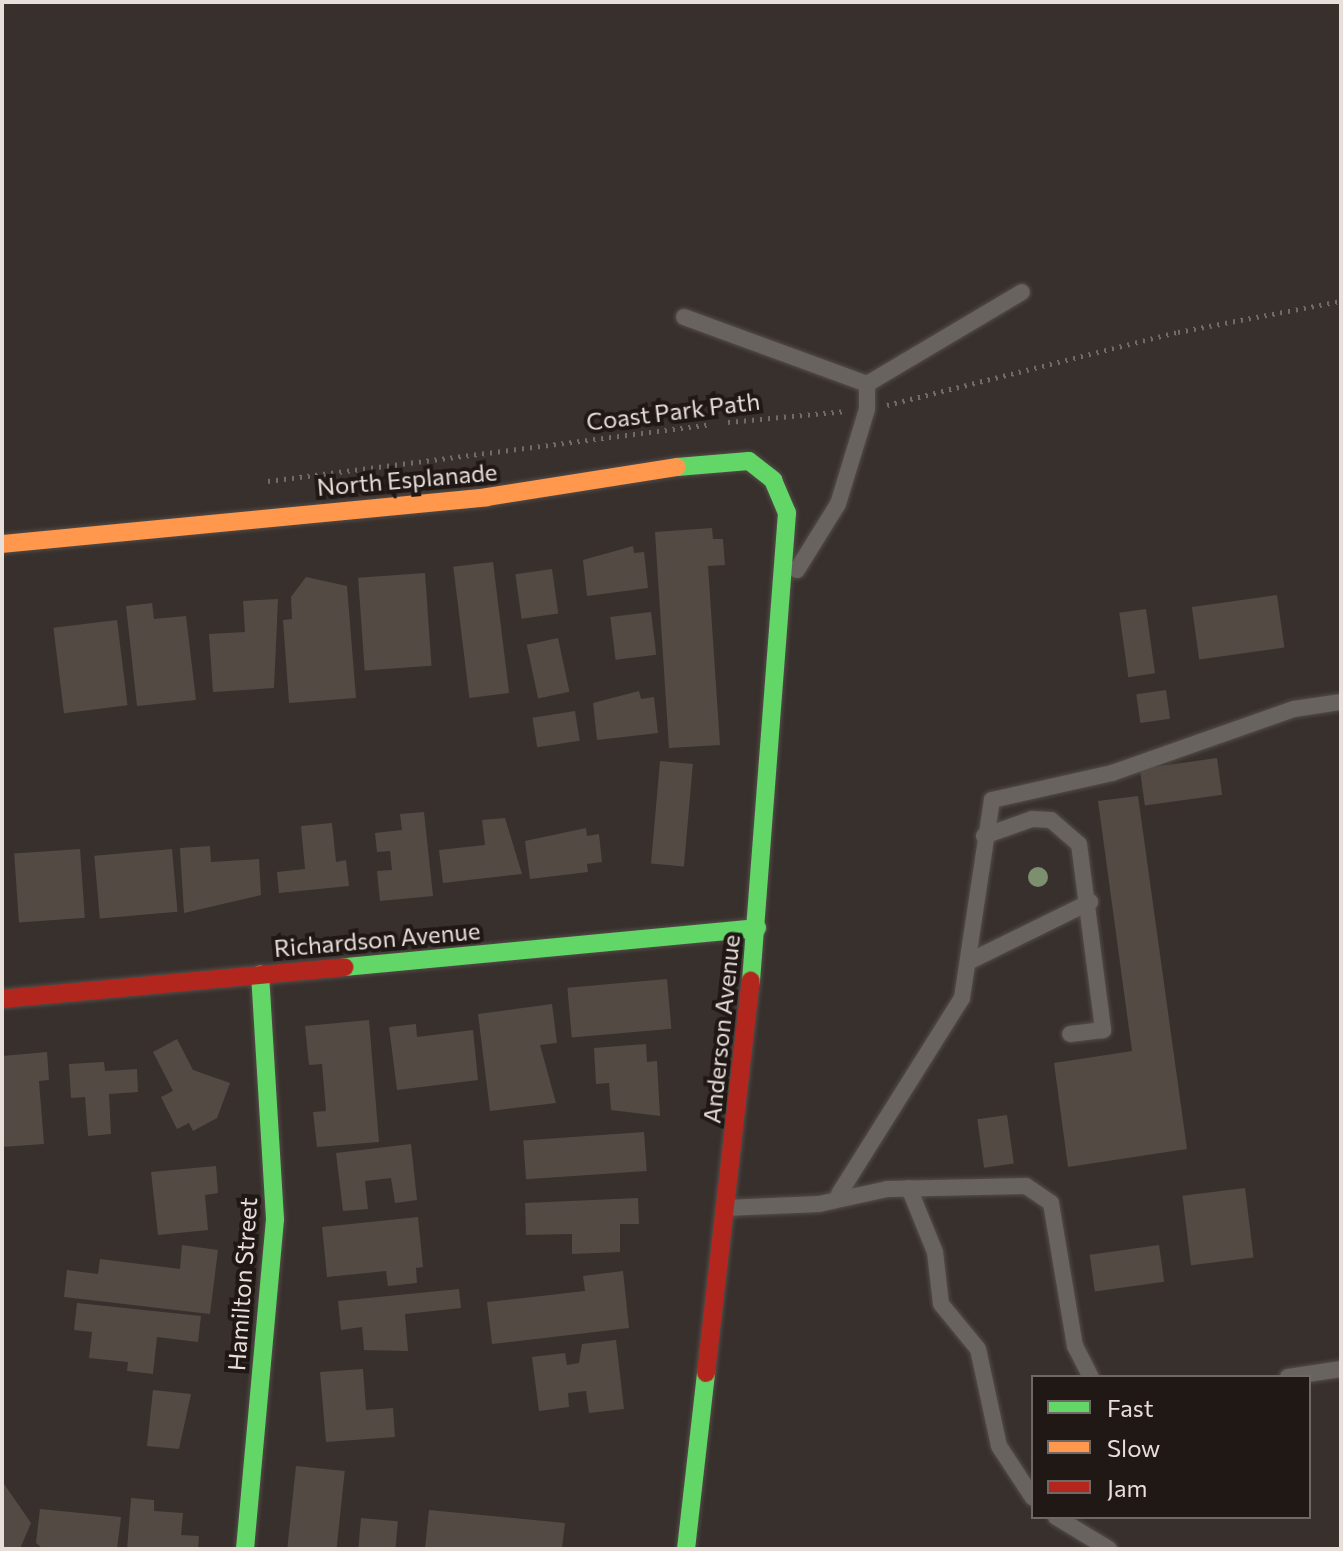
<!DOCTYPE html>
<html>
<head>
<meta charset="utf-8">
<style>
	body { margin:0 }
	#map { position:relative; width:1343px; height:1551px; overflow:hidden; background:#38302c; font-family:Commissioner,sans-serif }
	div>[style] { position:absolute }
	.building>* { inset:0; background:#534a43; transform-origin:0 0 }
	.path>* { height:5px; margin-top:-2.5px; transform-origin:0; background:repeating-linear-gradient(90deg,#716b68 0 2px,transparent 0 8px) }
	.roads { filter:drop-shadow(0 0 2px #534c49) drop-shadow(0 0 2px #534c49) }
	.lane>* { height:16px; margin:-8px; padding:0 8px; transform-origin:8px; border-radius:8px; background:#69635f }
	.fast>* { height:18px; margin:-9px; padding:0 9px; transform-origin:9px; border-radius:9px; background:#63d668 }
	.slow>* { height:18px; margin:-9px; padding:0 9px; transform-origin:9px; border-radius:9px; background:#ff974d }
	.jam>* { height:18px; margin:-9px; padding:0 9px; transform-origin:9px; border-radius:9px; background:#b3261e }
	.trees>* { width:20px; height:20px; margin:-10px; border-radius:50%; background:#7c9070 }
	span { translate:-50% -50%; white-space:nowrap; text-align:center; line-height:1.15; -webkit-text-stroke:8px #1f1815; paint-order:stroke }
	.street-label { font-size:24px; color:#e9dfda }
	.frame { position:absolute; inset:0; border:4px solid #e9dfda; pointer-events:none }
	.legend { position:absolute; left:1031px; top:1375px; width:280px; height:144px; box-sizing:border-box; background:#1f1815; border:2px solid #706864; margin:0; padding:10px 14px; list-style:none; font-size:24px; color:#e9dfda }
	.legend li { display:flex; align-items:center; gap:16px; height:40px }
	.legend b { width:40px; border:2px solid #706864 }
</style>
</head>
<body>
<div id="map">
	<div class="building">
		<i style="clip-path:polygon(712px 528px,713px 539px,723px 539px,725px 565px,708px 566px,720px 745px,669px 748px,655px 532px)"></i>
		<i style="clip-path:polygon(633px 546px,634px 553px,644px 552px,648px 588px,587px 596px,583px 560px)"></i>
		<i style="left:493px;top:562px;width:132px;height:40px;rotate:83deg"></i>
		<i style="left:552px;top:569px;width:45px;height:37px;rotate:82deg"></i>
		<i style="left:425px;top:573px;width:93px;height:67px;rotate:86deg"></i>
		<i style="clip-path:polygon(306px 577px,347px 586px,356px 698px,289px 703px,283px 620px,292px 619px,291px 597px)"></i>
		<i style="left:1277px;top:595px;width:53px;height:86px;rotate:82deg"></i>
		<i style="clip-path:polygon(278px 599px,274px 688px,213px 692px,209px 634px,245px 632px,243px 601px)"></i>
		<i style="clip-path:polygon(152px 603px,154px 619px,186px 616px,196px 700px,137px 706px,126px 606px)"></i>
		<i style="left:1146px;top:609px;width:65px;height:27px;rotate:82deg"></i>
		<i style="left:651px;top:612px;width:43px;height:41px;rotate:83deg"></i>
		<i style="left:117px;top:620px;width:86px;height:64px;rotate:83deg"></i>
		<i style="left:558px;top:638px;width:55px;height:32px;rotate:78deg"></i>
		<i style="left:1166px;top:690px;width:29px;height:30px;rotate:82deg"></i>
		<i style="clip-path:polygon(639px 691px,641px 699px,654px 697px,658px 733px,597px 740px,593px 703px)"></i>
		<i style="left:575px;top:711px;width:30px;height:43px;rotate:81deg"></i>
		<i style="left:1217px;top:758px;width:37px;height:78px;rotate:82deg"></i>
		<i style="left:660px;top:761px;width:33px;height:103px;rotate:5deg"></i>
		<i style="clip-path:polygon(1138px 796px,1187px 1149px,1068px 1167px,1054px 1063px,1132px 1051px,1098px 801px)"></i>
		<i style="clip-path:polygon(424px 812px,433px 896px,380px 901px,377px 871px,392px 870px,390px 851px,377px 852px,375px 833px,402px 830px,400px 814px)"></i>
		<i style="clip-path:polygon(505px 818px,522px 874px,443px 883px,439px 850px,485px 845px,482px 820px)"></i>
		<i style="clip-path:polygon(332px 823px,336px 862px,346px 860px,349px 886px,279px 893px,277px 872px,305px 869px,301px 826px)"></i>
		<i style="clip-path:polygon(586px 828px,587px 836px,599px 834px,602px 862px,587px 864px,588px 872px,530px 879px,525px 841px)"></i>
		<i style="clip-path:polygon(210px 846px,211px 862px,259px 859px,261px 895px,184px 913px,180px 848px)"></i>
		<i style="left:80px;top:849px;width:69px;height:66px;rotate:86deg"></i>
		<i style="left:172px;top:849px;width:63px;height:78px;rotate:85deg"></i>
		<i style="left:667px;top:979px;width:50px;height:100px;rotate:85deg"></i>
		<i style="clip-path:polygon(552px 1004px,557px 1043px,540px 1045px,556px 1103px,490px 1111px,478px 1014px)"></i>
		<i style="clip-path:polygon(369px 1020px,379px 1142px,317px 1147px,313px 1112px,326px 1111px,322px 1064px,309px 1065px,305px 1026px)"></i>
		<i style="clip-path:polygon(416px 1024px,417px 1037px,473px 1030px,478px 1080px,397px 1090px,389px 1027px)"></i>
		<i style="clip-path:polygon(177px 1039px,193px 1070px,230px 1083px,217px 1118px,193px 1131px,189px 1123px,177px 1129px,161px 1097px,173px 1091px,153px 1052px)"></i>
		<i style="clip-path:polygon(646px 1044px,647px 1062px,657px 1061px,660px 1116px,611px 1110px,609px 1083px,596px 1084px,594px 1048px)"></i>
		<i style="clip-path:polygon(47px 1052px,49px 1080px,39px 1081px,44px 1144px,2px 1147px,2px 1056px)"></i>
		<i style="clip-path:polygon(104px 1062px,105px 1071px,137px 1069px,138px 1092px,109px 1094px,111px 1134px,88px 1136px,85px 1097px,71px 1098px,69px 1064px)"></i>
		<i style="left:1007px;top:1115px;width:49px;height:30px;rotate:82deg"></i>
		<i style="left:644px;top:1132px;width:39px;height:121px;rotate:86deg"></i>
		<i style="clip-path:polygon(411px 1144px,417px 1200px,395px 1203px,391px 1178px,365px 1181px,368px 1209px,343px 1211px,336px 1153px)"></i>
		<i style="clip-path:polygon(216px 1166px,218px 1193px,205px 1195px,208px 1230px,158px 1235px,151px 1172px)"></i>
		<i style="left:1245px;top:1188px;width:70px;height:63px;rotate:83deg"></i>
		<i style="clip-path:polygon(638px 1198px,639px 1224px,620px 1224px,620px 1252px,572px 1254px,572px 1234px,526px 1235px,525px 1203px)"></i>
		<i style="clip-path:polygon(418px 1217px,423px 1267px,416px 1268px,417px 1283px,388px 1286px,386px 1271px,327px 1277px,322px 1227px)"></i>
		<i style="clip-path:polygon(182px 1245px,218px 1250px,210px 1314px,64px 1297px,67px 1270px,98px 1274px,100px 1259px,180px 1269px)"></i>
		<i style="left:1159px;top:1245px;width:37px;height:70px;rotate:82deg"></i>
		<i style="clip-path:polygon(623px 1271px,629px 1328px,492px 1344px,487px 1302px,585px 1291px,583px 1276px)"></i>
		<i style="clip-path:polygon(459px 1289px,461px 1308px,405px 1314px,408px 1351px,364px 1350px,362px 1327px,341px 1330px,338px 1301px)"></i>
		<i style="clip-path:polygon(77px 1303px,201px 1316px,198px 1342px,157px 1337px,153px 1374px,127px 1371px,128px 1362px,89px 1358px,92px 1332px,74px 1330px)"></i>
		<i style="clip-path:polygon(616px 1340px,624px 1409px,589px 1413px,586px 1391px,568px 1393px,569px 1407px,539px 1411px,532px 1357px,565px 1353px,567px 1365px,579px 1363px,582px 1344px)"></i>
		<i style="clip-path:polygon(363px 1369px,366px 1410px,393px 1408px,395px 1437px,326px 1442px,320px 1372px)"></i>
		<i style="clip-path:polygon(153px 1390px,191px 1394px,179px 1449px,147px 1446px)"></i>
		<i style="left:296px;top:1466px;width:49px;height:83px;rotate:6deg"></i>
		<i style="clip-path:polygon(2px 1481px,31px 1523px,20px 1549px,2px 1549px)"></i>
		<i style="clip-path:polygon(131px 1498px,154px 1500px,154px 1511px,183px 1513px,181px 1535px,199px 1536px,198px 1549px,127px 1549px)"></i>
		<i style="clip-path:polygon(40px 1509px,121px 1517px,117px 1549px,43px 1549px,36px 1543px)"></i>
		<i style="clip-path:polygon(429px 1510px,565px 1523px,562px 1549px,425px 1549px)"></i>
		<i style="left:361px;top:1518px;width:37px;height:31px;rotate:5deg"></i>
	</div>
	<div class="path">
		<i style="left:887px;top:405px;width:300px;rotate:-14.1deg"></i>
		<i style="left:1178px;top:332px;width:166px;rotate:-10.8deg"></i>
		<i style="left:728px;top:422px;width:119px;rotate:-5.3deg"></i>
		<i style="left:268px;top:481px;width:446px;rotate:-7.3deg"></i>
	</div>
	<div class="roads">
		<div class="lane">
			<i style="left:684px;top:317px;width:195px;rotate:20.1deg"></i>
			<i style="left:797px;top:570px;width:78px;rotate:-58.2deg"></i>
			<i style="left:838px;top:504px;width:99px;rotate:-73deg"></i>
			<i style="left:867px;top:409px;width:25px;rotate:-90deg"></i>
			<i style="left:867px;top:384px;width:180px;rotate:-30.7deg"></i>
			<i style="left:984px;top:836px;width:51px;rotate:-19.5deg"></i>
			<i style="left:1032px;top:819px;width:19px;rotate:3deg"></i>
			<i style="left:1051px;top:820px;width:37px;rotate:41deg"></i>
			<i style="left:1079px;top:844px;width:188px;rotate:82.6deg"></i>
			<i style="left:1103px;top:1030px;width:33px;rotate:173deg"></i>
			<i style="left:970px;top:961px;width:134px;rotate:-26.2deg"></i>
			<i style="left:909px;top:1188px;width:69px;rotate:67.9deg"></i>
			<i style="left:935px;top:1252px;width:52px;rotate:83.4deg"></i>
			<i style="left:941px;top:1304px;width:58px;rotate:50.6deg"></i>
			<i style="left:978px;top:1349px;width:99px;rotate:77.8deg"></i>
			<i style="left:999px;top:1446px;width:62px;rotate:56.8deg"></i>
			<i style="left:839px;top:1194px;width:231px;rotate:-57.9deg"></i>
			<i style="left:962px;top:998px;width:200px;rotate:-81.4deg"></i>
			<i style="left:992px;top:800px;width:123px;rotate:-12.7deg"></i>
			<i style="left:1112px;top:773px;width:193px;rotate:-19.4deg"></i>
			<i style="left:1294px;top:709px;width:48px;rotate:-8.5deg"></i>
			<i style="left:725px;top:1208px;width:94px;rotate:-2.4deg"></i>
			<i style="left:819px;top:1204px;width:70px;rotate:-12.4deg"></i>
			<i style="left:887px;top:1189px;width:139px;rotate:-1.2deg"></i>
			<i style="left:1026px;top:1186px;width:30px;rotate:34deg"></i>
			<i style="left:1051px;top:1203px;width:145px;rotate:80.5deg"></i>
			<i style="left:1075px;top:1346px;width:35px;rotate:63deg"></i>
			<i style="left:1288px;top:1377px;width:54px;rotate:-8.6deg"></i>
			<i style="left:1056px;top:1517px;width:62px;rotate:31.1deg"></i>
		</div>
		<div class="fast">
			<i style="left:677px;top:467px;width:72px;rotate:-4.8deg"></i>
			<i style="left:749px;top:461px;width:31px;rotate:38deg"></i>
			<i style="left:773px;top:480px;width:36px;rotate:67deg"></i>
			<i style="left:787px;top:513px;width:469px;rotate:94.4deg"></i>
			<i style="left:345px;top:967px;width:414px;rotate:-5.4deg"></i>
			<i style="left:245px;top:1549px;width:331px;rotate:-84.8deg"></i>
			<i style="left:275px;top:1219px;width:245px;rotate:-93.5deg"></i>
			<i style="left:686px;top:1549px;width:177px;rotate:-83.5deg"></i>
		</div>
		<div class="slow">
			<i style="left:2px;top:544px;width:487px;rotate:-5.5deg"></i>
			<i style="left:487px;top:497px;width:192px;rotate:-9deg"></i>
		</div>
		<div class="jam">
			<i style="left:2px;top:999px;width:344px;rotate:-5.3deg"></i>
			<i style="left:706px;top:1373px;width:395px;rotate:-83.5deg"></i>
		</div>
	</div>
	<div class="trees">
		<i style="left:1038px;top:877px"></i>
	</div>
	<div class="street-label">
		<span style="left:673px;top:411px;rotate:-7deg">Coast Park Path</span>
		<span style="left:407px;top:479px;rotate:-5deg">North Esplanade</span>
		<span style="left:377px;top:939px;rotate:-5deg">Richardson Avenue</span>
		<span style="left:721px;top:1029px;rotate:-84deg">Anderson Avenue</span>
		<span style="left:242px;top:1284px;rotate:-86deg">Hamilton Street</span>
	</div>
	<div class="frame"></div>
	<ul class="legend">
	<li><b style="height:10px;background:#63d668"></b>Fast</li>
	<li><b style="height:10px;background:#ff974d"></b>Slow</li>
	<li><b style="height:10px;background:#b3261e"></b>Jam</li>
	</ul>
</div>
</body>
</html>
